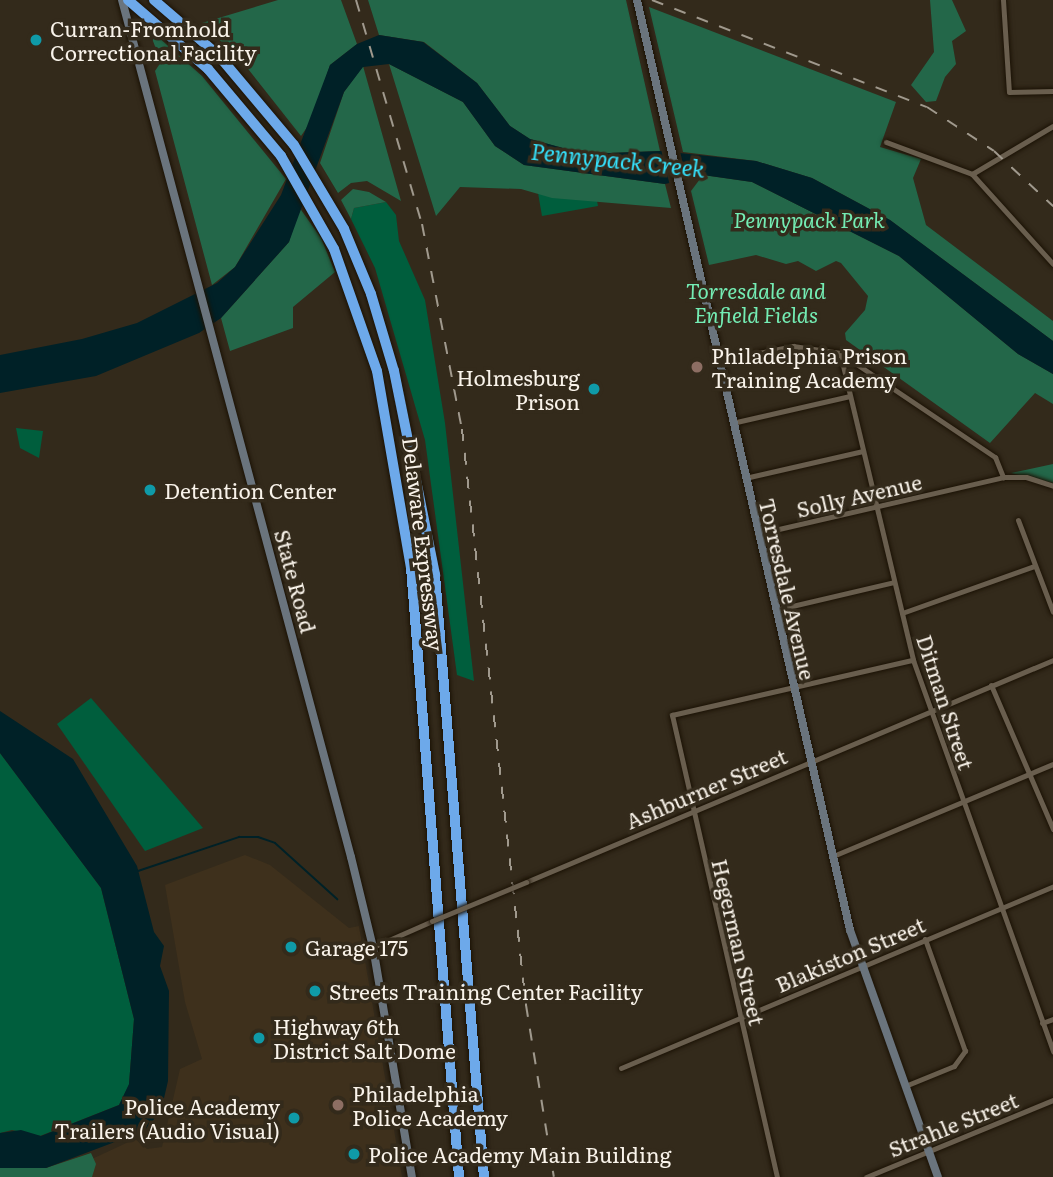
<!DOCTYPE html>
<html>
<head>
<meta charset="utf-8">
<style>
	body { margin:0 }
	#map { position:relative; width:1053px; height:1177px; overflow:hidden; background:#332a1b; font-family:Literata,serif }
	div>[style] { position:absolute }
	.built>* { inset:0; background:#3e301c }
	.green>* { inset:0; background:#005e3d }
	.forest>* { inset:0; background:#236749 }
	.water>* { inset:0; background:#002127 }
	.pier>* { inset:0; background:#332a1b }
	.stream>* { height:2px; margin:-1px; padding:0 1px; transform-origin:1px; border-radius:1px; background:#002127 }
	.roads { filter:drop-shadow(0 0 2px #1b1205) drop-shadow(0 0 2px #1b1205) }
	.street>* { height:5px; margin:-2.5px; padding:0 2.5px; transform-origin:2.5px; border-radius:2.5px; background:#695e4e }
	.secondary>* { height:8px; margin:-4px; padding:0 4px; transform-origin:4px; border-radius:4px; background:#6a747d }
	.highway>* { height:10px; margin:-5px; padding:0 5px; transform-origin:5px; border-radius:5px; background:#6da9ea }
	.rail>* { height:2px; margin-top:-1px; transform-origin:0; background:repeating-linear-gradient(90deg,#a0998d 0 12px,transparent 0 24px) }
	.bridges { filter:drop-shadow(0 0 2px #1b1205) drop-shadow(0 0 2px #1b1205) }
	.street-bridge>* { height:5px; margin:-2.5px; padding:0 2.5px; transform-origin:2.5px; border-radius:2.5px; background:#695e4e }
	.dots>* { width:19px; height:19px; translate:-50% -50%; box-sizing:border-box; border:4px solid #332a1b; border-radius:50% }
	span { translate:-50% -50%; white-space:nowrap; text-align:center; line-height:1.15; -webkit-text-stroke:7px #332a1b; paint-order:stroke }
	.poi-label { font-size:21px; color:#f9f3ea }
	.left { translate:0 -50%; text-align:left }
	.right { translate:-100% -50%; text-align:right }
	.park-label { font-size:21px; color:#74edb4; font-style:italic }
	.street-label { font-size:21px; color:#f9f3ea }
	.water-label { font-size:23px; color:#35e3fe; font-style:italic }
</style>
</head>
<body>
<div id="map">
	<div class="built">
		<i style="clip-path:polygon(245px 855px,270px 865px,349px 928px,359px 926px,402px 1177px,71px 1177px,79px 1165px,135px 1139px,147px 1149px,162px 1147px,180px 1069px,202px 1059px,185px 1002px,165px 885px)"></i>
	</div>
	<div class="green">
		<i style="clip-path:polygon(538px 193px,597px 201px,598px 206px,542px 216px)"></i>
		<i style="clip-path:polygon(386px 202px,396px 215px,399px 241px,425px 300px,445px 423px,474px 681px,457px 675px,425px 440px,375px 268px,351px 219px,354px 208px)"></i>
		<i style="clip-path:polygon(16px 428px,43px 431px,39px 458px,20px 448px)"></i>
		<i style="clip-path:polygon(91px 698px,203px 828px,145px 851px,57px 724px)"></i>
		<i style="clip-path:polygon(0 753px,101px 888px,134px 1019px,129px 1085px,119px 1105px,40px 1136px,12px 1130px,0 1133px)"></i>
	</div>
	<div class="forest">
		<i style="clip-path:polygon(278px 0,341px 0,357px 44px,330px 65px,312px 120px,301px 136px,245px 65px,202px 23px)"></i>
		<i style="clip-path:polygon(368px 0,626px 0,660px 151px,584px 154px,530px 139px,510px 126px,477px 83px,424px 42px,379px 35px)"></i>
		<i style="clip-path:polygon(930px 0,952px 0,966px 31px,952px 41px,956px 64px,945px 77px,936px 101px,926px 102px,911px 85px,934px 52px)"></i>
		<i style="clip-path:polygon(649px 7px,896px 102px,880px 147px,921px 159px,913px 178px,926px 225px,1053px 321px,1053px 341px,890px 220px,812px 178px,756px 161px,683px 152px)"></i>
		<i style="clip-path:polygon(148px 28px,202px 76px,286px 179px,235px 267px,212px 285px,155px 71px,161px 62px)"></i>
		<i style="clip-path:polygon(389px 64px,463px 102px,495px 146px,524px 165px,665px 184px,671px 208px,552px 198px,521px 189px,460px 187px,436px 216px)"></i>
		<i style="clip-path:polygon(363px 66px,401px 201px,367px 181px,351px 183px,338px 193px,320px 163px,344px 92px)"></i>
		<i style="clip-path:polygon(703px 175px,752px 182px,899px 256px,1018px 354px,1053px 374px,1053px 404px,1035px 393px,990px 443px,846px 340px,845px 333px,865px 310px,868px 296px,841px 263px,836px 261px,816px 271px,798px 261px,786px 264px,756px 255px,709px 265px,691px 191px)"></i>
		<i style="clip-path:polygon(353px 189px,369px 192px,386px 202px,354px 208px,351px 219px,341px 200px)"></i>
		<i style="clip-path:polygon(299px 207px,321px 238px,335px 272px,293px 307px,293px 328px,230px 351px,221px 318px,289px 242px)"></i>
		<i style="clip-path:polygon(1053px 464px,1053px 483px,1011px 473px)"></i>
		<i style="clip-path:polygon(91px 1153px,96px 1164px,92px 1177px,0 1177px,0 1168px,46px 1168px)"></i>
	</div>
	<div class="water">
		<i style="clip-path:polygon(379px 35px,423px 42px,477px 83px,510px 126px,530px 139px,585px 154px,660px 151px,756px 161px,812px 178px,890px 220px,1053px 341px,1053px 374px,1018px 354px,899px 256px,752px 182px,703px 175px,665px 184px,524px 165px,495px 146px,463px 102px,389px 64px,363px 67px,344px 92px,289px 242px,221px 318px,199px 333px,96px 376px,0 393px,0 355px,82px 339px,137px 323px,217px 283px,235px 267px,281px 195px,330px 65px,357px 44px)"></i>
		<i style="clip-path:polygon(0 711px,73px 759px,137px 866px,154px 932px,164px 946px,160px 966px,169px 991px,168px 1081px,161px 1111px,144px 1131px,46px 1168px,0 1168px,0 1133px,21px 1130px,41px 1136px,119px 1105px,129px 1084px,134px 1019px,101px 888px,0 753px)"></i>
	</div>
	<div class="pier">
		<i style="clip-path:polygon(661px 149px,680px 151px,687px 182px,670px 186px)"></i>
	</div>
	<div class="stream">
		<i style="left:138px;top:871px;width:107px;rotate:-18.6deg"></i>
		<i style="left:239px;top:837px;width:19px"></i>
		<i style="left:258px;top:837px;width:18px;rotate:19deg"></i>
		<i style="left:275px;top:843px;width:84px;rotate:42.1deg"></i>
	</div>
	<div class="roads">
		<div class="street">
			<i style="left:1003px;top:0;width:92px;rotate:86.3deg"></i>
			<i style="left:1009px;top:92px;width:44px;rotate:-1.3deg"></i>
			<i style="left:886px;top:142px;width:92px;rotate:20.4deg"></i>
			<i style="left:972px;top:174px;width:121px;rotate:48deg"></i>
			<i style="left:972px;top:174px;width:94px;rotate:-30.7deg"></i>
			<i style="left:840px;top:353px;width:316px;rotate:76.6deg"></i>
			<i style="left:913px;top:660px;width:416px;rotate:70.3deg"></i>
			<i style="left:719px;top:361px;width:76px;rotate:-11.5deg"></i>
			<i style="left:793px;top:346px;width:48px;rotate:8.5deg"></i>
			<i style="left:840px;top:353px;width:187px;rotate:33.9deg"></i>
			<i style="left:995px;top:457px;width:22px;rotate:68deg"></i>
			<i style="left:732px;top:423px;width:121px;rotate:-12.9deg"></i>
			<i style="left:745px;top:478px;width:121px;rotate:-12.9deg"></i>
			<i style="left:1018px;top:520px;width:98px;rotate:69.2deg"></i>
			<i style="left:757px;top:534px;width:253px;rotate:-13deg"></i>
			<i style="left:1003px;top:477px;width:23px"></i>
			<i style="left:1026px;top:477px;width:28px;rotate:18deg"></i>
			<i style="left:775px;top:610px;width:122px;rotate:-13.2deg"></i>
			<i style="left:902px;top:613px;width:140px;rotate:-19.6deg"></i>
			<i style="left:991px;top:685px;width:157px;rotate:66.7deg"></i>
			<i style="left:833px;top:856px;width:238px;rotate:-22.7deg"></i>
			<i style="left:526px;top:882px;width:572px;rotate:-22.84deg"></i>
			<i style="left:373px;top:947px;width:64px;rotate:-23.8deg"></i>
			<i style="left:1042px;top:1023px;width:12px;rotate:-20deg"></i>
			<i style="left:621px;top:1068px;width:469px;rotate:-22.8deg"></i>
			<i style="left:905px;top:1086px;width:53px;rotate:-22.2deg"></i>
			<i style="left:954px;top:1066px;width:19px;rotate:-54deg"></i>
			<i style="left:965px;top:1051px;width:119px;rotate:-109.7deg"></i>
			<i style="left:777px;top:1177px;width:474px;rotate:-102.8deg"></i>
			<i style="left:672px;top:715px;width:247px;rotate:-12.9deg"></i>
			<i style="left:866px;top:1177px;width:202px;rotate:-22.4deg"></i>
		</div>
		<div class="secondary">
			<i style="left:122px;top:0;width:887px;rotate:75.04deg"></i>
			<i style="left:351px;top:857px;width:93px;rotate:76.3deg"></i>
			<i style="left:373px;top:947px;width:233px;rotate:80.4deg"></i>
			<i style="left:637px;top:0;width:954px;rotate:77.1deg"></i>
			<i style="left:850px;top:930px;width:262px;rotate:70.4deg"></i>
		</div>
		<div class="highway">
			<i style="left:128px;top:0;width:106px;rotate:40.8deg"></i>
			<i style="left:208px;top:69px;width:114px;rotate:50deg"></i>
			<i style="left:281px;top:156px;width:107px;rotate:60.3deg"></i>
			<i style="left:334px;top:249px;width:129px;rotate:70.6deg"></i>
			<i style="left:377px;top:371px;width:199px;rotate:80.2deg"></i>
			<i style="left:411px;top:567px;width:612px;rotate:85.5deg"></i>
			<i style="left:154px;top:0;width:86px;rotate:40.7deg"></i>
			<i style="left:219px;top:56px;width:116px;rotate:49.9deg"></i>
			<i style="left:294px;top:145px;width:98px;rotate:59.2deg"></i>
			<i style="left:344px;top:229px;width:70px;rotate:67.4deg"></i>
			<i style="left:371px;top:294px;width:80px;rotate:73.4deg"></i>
			<i style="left:394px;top:371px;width:208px;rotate:78.6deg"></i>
			<i style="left:435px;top:575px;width:604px;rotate:85.35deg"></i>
		</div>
	</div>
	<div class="rail">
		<i style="left:356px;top:0;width:234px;rotate:73.6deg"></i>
		<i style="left:422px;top:224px;width:209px;rotate:79deg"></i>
		<i style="left:462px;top:429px;width:580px;rotate:83.66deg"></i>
		<i style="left:526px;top:1005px;width:174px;rotate:80.8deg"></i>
		<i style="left:652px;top:0;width:295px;rotate:21.3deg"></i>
		<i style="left:927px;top:107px;width:80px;rotate:33.3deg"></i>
		<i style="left:994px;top:151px;width:81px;rotate:43deg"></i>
	</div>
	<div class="bridges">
		<div class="street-bridge">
			<i style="left:432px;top:921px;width:102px;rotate:-22.5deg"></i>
		</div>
	</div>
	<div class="dots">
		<i style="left:36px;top:40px;background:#0f9aa8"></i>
		<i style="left:697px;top:367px;background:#8d6e63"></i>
		<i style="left:594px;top:389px;background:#0f9aa8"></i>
		<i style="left:150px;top:490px;background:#0f9aa8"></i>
		<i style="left:291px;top:947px;background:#0f9aa8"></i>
		<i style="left:315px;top:991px;background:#0f9aa8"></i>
		<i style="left:259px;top:1038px;background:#0f9aa8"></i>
		<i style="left:338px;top:1105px;background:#8d6e63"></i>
		<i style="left:294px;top:1118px;background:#0f9aa8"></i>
		<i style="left:354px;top:1154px;background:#0f9aa8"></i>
	</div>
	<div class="poi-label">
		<span class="left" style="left:50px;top:40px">Curran-Fromhold<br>Correctional Facility</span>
		<span class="left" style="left:711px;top:367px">Philadelphia Prison<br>Training Academy</span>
		<span class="right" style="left:580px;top:389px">Holmesburg<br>Prison</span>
		<span class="left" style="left:164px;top:490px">Detention Center</span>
		<span class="left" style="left:305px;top:947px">Garage 175</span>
		<span class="left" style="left:329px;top:991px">Streets Training Center Facility</span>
		<span class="left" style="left:273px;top:1038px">Highway 6th<br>District Salt Dome</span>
		<span class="left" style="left:352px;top:1105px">Philadelphia<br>Police Academy</span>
		<span class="right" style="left:280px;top:1118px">Police Academy<br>Trailers (Audio Visual)</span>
		<span class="left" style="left:368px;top:1154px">Police Academy Main Building</span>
	</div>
	<div class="park-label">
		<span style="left:809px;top:219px">Pennypack Park</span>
		<span style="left:756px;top:302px">Torresdale and<br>Enfield Fields</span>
	</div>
	<div class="street-label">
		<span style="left:859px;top:495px;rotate:-13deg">Solly Avenue</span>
		<span style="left:424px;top:544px;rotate:83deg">Delaware Expressway</span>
		<span style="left:296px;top:581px;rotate:75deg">State Road</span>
		<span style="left:788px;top:589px;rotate:77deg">Torresdale Avenue</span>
		<span style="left:946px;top:702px;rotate:72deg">Ditman Street</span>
		<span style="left:706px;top:788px;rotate:-23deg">Ashburner Street</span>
		<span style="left:739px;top:942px;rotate:77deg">Hegerman Street</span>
		<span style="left:850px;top:954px;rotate:-23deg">Blakiston Street</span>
		<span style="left:953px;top:1124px;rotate:-22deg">Strahle Street</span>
	</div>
	<div class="water-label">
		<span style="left:618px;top:159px;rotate:6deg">Pennypack Creek</span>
	</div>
</div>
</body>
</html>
